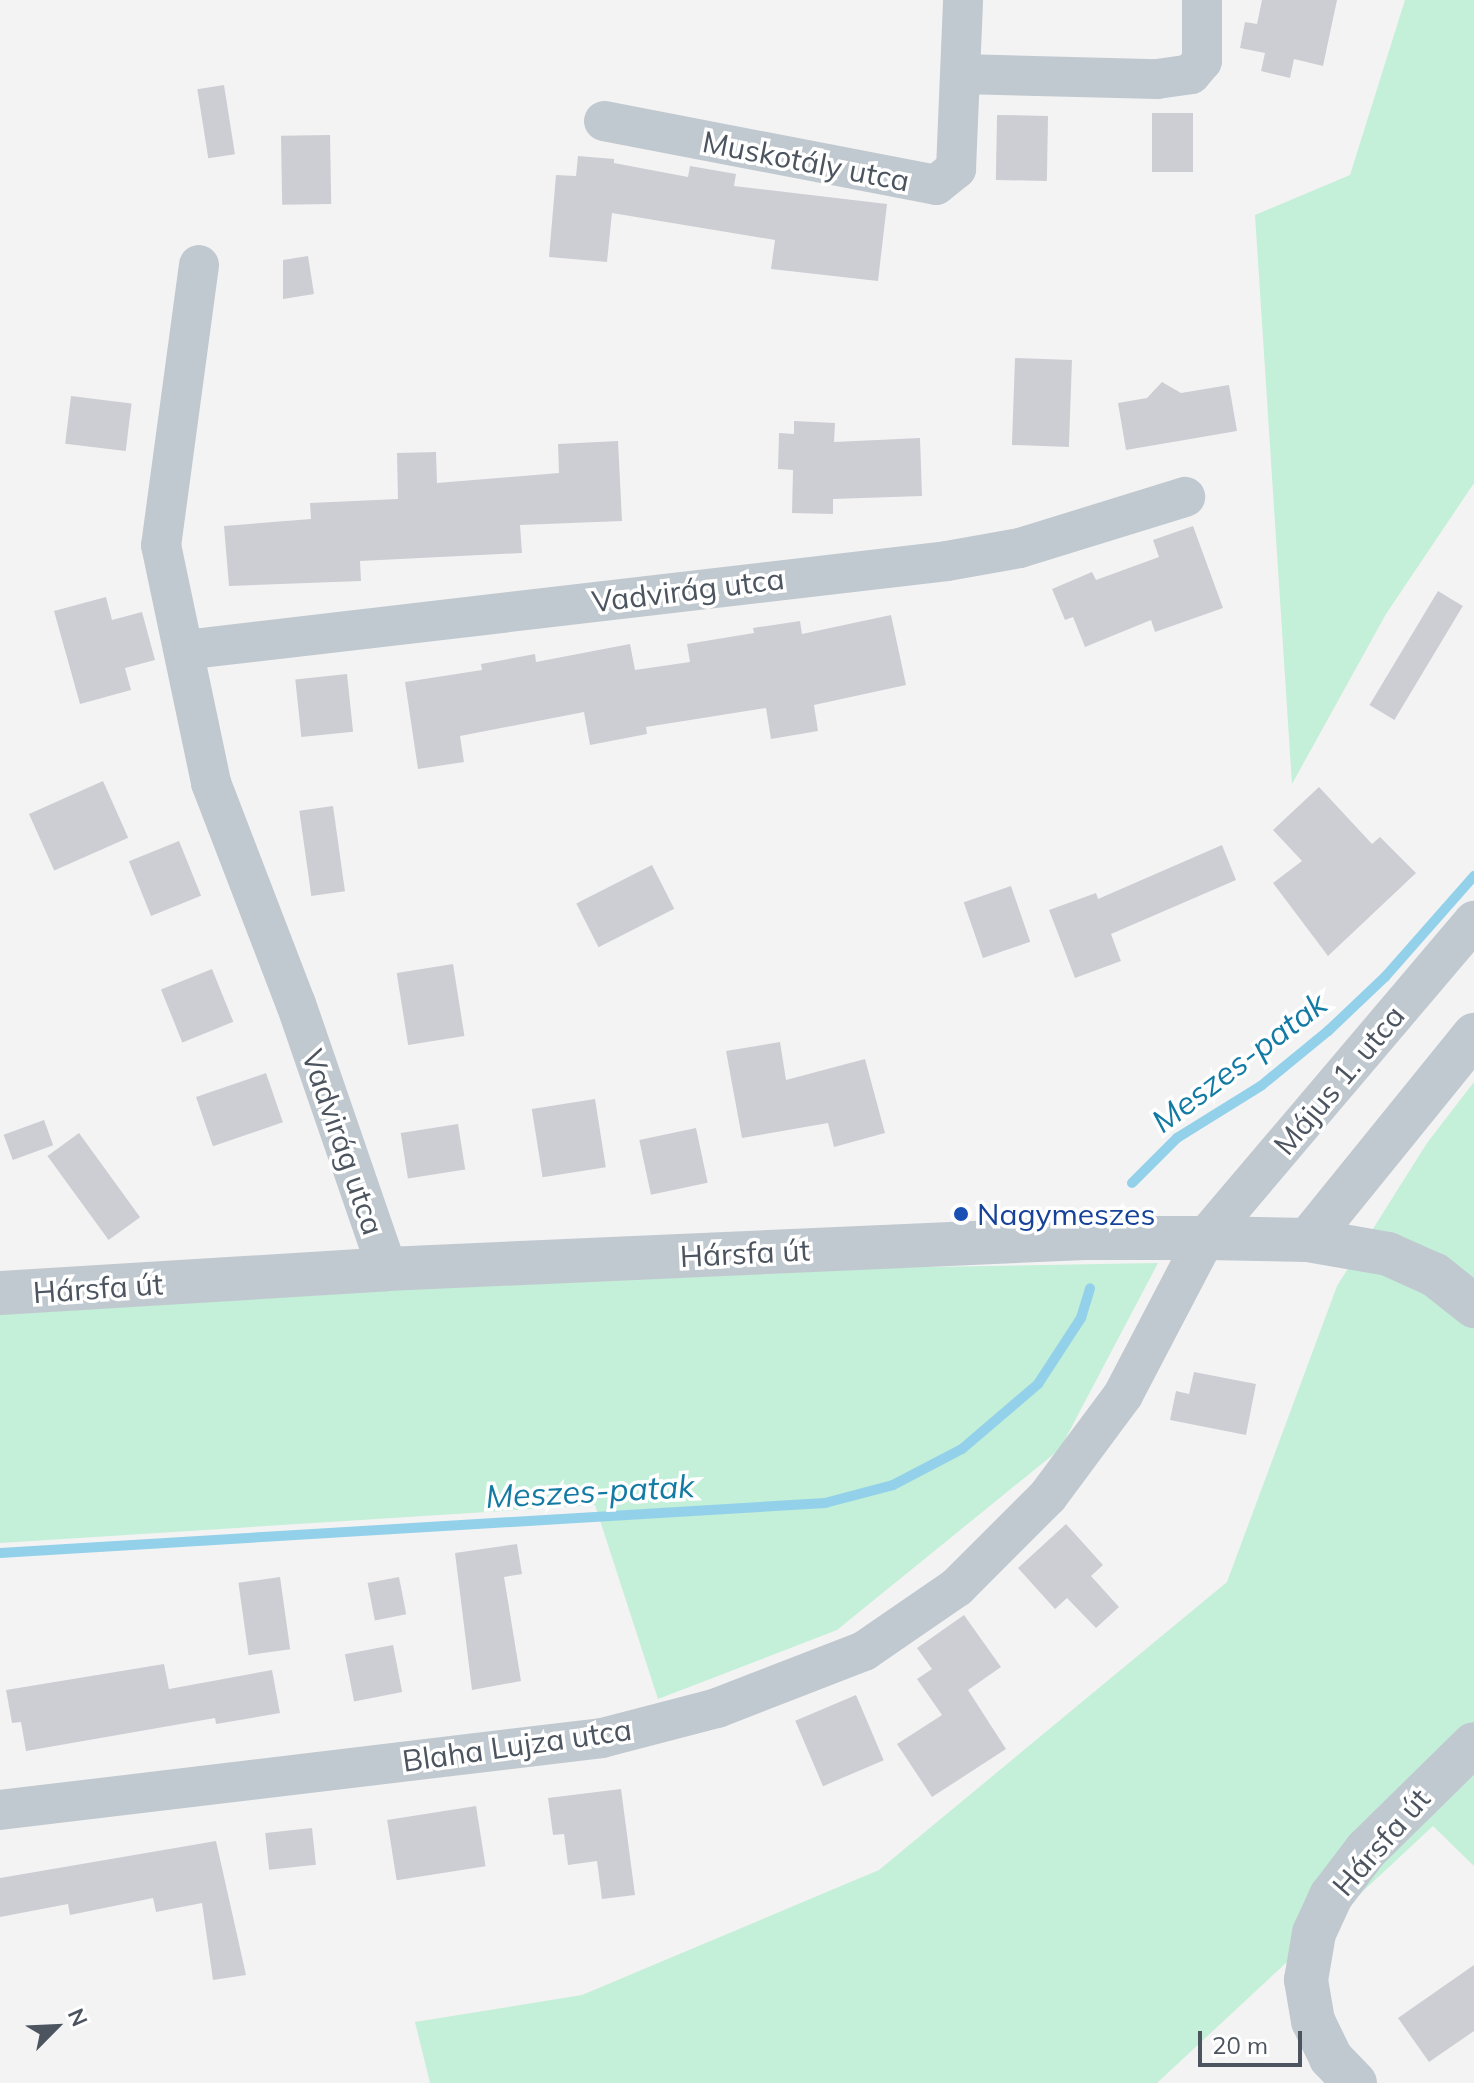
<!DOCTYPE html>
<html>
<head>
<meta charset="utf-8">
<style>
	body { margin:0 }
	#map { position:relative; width:1474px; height:2083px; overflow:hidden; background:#f4f3f3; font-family:Mulish,sans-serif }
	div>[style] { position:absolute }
	.green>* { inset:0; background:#c4efd8 }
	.stream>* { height:10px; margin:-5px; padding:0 5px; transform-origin:5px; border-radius:5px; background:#93d1ea }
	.building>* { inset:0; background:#cdced4; transform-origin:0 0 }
	.minor>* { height:40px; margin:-20px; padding:0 20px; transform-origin:20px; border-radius:20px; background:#c1c9d0 }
	.tertiary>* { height:44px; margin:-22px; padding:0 22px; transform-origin:22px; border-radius:22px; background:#c1c9d0 }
	.dots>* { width:22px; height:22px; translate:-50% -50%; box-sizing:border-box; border:4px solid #fff; border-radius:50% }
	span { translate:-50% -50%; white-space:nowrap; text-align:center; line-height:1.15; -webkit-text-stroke:7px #fff; paint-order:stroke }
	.street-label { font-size:30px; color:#4b545f }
	.transit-label { font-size:30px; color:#164399 }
	.left { translate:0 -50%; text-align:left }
	.water-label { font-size:32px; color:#127aa3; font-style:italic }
	.north { position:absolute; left:16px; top:1987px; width:80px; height:80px; -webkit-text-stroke:6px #fff; paint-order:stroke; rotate:66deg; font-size:22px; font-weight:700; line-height:32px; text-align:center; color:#4b545f }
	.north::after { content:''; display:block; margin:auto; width:28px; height:36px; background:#4b545f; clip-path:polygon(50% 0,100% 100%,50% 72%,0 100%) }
	.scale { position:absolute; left:1198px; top:2031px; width:104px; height:36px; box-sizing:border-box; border:4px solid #4b545f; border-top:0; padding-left:10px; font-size:24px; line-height:28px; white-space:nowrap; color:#4b545f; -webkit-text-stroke:6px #fff; paint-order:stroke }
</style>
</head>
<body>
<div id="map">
	<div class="green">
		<i style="clip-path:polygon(1405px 0,1474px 0,1474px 483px,1386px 614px,1292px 784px,1255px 215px,1350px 175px)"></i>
		<i style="clip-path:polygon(1474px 1082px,1474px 1866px,1433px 1826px,1157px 2083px,430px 2083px,415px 2022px,582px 1995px,879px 1870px,1227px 1582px,1337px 1286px,1427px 1143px)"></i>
		<i style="clip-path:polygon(1158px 1263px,1060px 1449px,837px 1630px,658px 1699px,595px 1505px,0 1543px,0 1283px)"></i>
	</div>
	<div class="stream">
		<i style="left:1132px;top:1183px;width:64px;rotate:-45deg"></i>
		<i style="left:1177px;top:1138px;width:100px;rotate:-31.9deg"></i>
		<i style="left:1262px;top:1085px;width:85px;rotate:-39.3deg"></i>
		<i style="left:1328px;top:1031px;width:79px;rotate:-43.5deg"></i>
		<i style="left:1385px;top:977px;width:135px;rotate:-48.6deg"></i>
		<i style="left:0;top:1553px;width:827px;rotate:-3.47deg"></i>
		<i style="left:825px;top:1503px;width:70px;rotate:-14.8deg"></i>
		<i style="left:893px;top:1485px;width:78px;rotate:-27.6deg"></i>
		<i style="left:962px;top:1449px;width:100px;rotate:-40.5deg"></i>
		<i style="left:1038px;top:1384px;width:79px;rotate:-56.9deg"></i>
		<i style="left:1081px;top:1318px;width:31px;rotate:-73deg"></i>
	</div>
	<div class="building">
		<i style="clip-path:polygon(1262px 0,1337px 0,1323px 66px,1294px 59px,1290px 78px,1261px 71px,1265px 53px,1240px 48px,1245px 22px,1257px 24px)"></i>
		<i style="left:224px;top:85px;width:70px;height:27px;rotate:81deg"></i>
		<i style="left:1152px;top:113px;width:41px;height:59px"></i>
		<i style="left:997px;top:115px;width:51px;height:65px;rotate:1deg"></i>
		<i style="left:330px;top:135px;width:69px;height:49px;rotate:89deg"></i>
		<i style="clip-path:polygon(578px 156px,614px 159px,614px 163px,688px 177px,690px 166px,736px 174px,734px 186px,887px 204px,878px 281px,771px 269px,775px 240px,612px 213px,607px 262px,549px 257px,556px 175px,576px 176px)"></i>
		<i style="clip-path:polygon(308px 256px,314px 294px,283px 299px,283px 260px)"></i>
		<i style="left:1015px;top:358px;width:57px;height:87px;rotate:2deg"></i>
		<i style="clip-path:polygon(1162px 382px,1181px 393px,1229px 385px,1237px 431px,1126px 450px,1118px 403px,1147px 398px)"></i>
		<i style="left:71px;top:396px;width:61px;height:48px;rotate:7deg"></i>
		<i style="clip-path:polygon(794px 421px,835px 423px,834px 442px,920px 438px,922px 496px,833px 499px,833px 514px,792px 513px,793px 470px,778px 469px,779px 433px,794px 434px)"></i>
		<i style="clip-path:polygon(618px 441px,622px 521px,520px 525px,522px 553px,360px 561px,361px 581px,229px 586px,224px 526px,311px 519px,310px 503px,398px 499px,397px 453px,436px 452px,437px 483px,559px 473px,558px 444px)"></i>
		<i style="clip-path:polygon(1193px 526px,1223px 608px,1155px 632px,1151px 620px,1085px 647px,1073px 617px,1065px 620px,1052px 589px,1092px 572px,1096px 580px,1159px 557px,1153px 540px)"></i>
		<i style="left:1438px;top:591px;width:29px;height:133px;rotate:31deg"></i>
		<i style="clip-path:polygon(106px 597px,112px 620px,142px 612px,155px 660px,125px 668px,131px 690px,80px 704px,54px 611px)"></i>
		<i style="clip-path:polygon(891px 615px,906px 685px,814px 705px,818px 731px,771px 739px,766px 708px,646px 727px,647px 734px,590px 745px,584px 712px,460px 736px,464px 762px,418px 769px,405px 682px,482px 670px,481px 664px,535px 654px,536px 662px,630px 644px,635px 670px,690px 662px,687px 644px,754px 633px,753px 628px,800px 621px,802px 634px)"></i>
		<i style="left:347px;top:674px;width:58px;height:52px;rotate:84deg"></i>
		<i style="left:103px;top:781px;width:62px;height:81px;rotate:66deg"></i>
		<i style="clip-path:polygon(1319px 787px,1372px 844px,1380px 837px,1416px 873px,1328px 956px,1273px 883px,1302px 861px,1273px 830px)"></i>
		<i style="left:333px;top:806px;width:86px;height:34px;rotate:82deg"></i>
		<i style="left:179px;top:841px;width:59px;height:54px;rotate:68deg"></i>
		<i style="clip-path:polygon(1222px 845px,1236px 880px,1111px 934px,1121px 961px,1075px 978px,1049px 910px,1096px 893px,1098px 899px)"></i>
		<i style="left:652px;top:865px;width:49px;height:85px;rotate:63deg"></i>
		<i style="left:1011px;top:886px;width:59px;height:50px;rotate:71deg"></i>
		<i style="left:453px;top:964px;width:73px;height:57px;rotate:81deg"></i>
		<i style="left:212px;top:969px;width:57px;height:55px;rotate:68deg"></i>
		<i style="clip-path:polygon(780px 1042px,786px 1080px,865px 1059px,885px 1133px,834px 1147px,828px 1123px,742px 1138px,726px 1051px)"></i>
		<i style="left:266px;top:1073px;width:52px;height:74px;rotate:71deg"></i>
		<i style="left:595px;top:1099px;width:69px;height:64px;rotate:81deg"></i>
		<i style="left:44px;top:1120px;width:27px;height:43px;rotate:70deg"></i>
		<i style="left:458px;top:1124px;width:46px;height:58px;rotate:81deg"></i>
		<i style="left:696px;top:1128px;width:56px;height:58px;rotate:78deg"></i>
		<i style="left:79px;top:1133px;width:104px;height:39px;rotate:54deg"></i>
		<i style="clip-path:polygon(1194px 1372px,1256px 1384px,1246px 1435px,1170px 1420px,1176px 1391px,1189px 1394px)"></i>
		<i style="clip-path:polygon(1066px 1524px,1103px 1565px,1091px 1576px,1119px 1607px,1096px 1628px,1067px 1598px,1055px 1609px,1018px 1568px)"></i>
		<i style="clip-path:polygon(517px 1544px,522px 1574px,504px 1577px,521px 1681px,472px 1690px,455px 1553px)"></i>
		<i style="left:280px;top:1577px;width:73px;height:42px;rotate:82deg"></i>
		<i style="left:399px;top:1577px;width:38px;height:32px;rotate:79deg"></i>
		<i style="clip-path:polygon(964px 1615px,1001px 1667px,968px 1690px,1006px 1749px,932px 1797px,897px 1744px,942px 1715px,917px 1679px,932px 1669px,917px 1648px)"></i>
		<i style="left:393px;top:1645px;width:48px;height:49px;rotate:79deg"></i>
		<i style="clip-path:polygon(164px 1664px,169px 1689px,272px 1670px,280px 1713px,216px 1724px,215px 1718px,26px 1751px,21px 1722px,12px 1723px,6px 1690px)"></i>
		<i style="left:856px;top:1695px;width:71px;height:66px;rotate:67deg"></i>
		<i style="clip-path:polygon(621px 1789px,635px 1895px,602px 1899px,597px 1861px,568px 1865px,564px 1834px,553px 1835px,548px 1798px)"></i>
		<i style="left:476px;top:1806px;width:61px;height:90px;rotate:81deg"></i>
		<i style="left:312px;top:1828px;width:37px;height:47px;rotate:84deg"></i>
		<i style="clip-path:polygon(216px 1841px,246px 1975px,213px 1980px,202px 1903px,156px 1912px,153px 1898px,70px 1915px,68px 1904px,0 1917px,0 1878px)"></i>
		<i style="clip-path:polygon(1474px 1965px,1474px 2031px,1429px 2062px,1398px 2018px)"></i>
	</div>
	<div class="minor">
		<i style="left:961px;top:74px;width:196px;rotate:1.5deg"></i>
		<i style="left:1157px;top:79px;width:34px;rotate:-8deg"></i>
		<i style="left:1191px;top:74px;width:17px;rotate:-50deg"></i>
		<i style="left:1202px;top:61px;width:61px;rotate:-90deg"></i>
		<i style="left:604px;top:121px;width:338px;rotate:10.9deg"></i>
		<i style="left:936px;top:185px;width:26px;rotate:-39deg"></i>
		<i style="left:956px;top:169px;width:169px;rotate:-87.6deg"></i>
		<i style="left:199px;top:265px;width:283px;rotate:97.7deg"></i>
		<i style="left:161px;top:545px;width:243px;rotate:78.1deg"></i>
		<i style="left:211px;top:783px;width:237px;rotate:69deg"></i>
		<i style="left:296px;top:1004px;width:280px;rotate:71deg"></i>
		<i style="left:184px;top:650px;width:768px;rotate:-6.65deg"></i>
		<i style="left:947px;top:561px;width:74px;rotate:-10.1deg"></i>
		<i style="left:1020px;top:548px;width:173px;rotate:-17.2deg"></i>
		<i style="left:0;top:1810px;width:606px;rotate:-6.82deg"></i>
		<i style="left:602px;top:1738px;width:119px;rotate:-14.6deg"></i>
		<i style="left:717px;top:1708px;width:158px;rotate:-21.2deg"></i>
		<i style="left:864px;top:1651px;width:113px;rotate:-34.5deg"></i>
		<i style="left:957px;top:1587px;width:129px;rotate:-45deg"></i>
		<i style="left:1048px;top:1496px;width:126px;rotate:-53.4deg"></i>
		<i style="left:1123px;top:1395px;width:177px;rotate:-62.4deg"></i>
		<i style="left:1205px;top:1238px;width:416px;rotate:-49.7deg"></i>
	</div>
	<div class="tertiary">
		<i style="left:1308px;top:1240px;width:264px;rotate:-51deg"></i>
		<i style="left:0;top:1293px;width:388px;rotate:-3.5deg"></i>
		<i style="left:387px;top:1269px;width:698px;rotate:-2.55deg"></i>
		<i style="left:1084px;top:1238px;width:121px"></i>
		<i style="left:1205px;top:1238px;width:103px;rotate:1.1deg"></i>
		<i style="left:1308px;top:1240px;width:81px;rotate:9.9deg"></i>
		<i style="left:1388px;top:1254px;width:51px;rotate:24.1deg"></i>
		<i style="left:1435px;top:1275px;width:50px;rotate:38.5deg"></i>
		<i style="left:1355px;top:2083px;width:35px;rotate:-134deg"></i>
		<i style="left:1331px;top:2058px;width:41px;rotate:-115.9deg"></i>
		<i style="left:1313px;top:2021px;width:42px;rotate:-99.7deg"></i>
		<i style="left:1306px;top:1980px;width:48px;rotate:-80.3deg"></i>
		<i style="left:1314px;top:1933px;width:41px;rotate:-65.3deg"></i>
		<i style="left:1331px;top:1896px;width:58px;rotate:-52.7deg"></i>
		<i style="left:1366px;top:1850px;width:151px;rotate:-44.5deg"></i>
	</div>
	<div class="dots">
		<i style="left:961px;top:1214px;background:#1a4fb4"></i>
	</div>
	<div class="street-label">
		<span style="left:806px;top:161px;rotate:11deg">Muskotály utca</span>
		<span style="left:688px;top:590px;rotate:-7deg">Vadvirág utca</span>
		<span style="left:1339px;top:1080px;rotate:-50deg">Május 1. utca</span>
		<span style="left:343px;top:1142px;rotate:71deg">Vadvirág utca</span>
		<span style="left:745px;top:1253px;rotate:-3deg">Hársfa út</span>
		<span style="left:98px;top:1288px;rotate:-4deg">Hársfa út</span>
		<span style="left:517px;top:1745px;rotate:-8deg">Blaha Lujza utca</span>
		<span style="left:1381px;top:1842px;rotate:-49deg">Hársfa út</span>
	</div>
	<div class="transit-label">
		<span class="left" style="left:977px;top:1214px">Nagymeszes</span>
	</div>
	<div class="water-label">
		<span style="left:1239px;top:1062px;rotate:-37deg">Meszes-patak</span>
		<span style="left:590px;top:1491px;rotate:-3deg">Meszes-patak</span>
	</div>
	<div class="north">N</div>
	<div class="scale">20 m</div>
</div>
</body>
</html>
